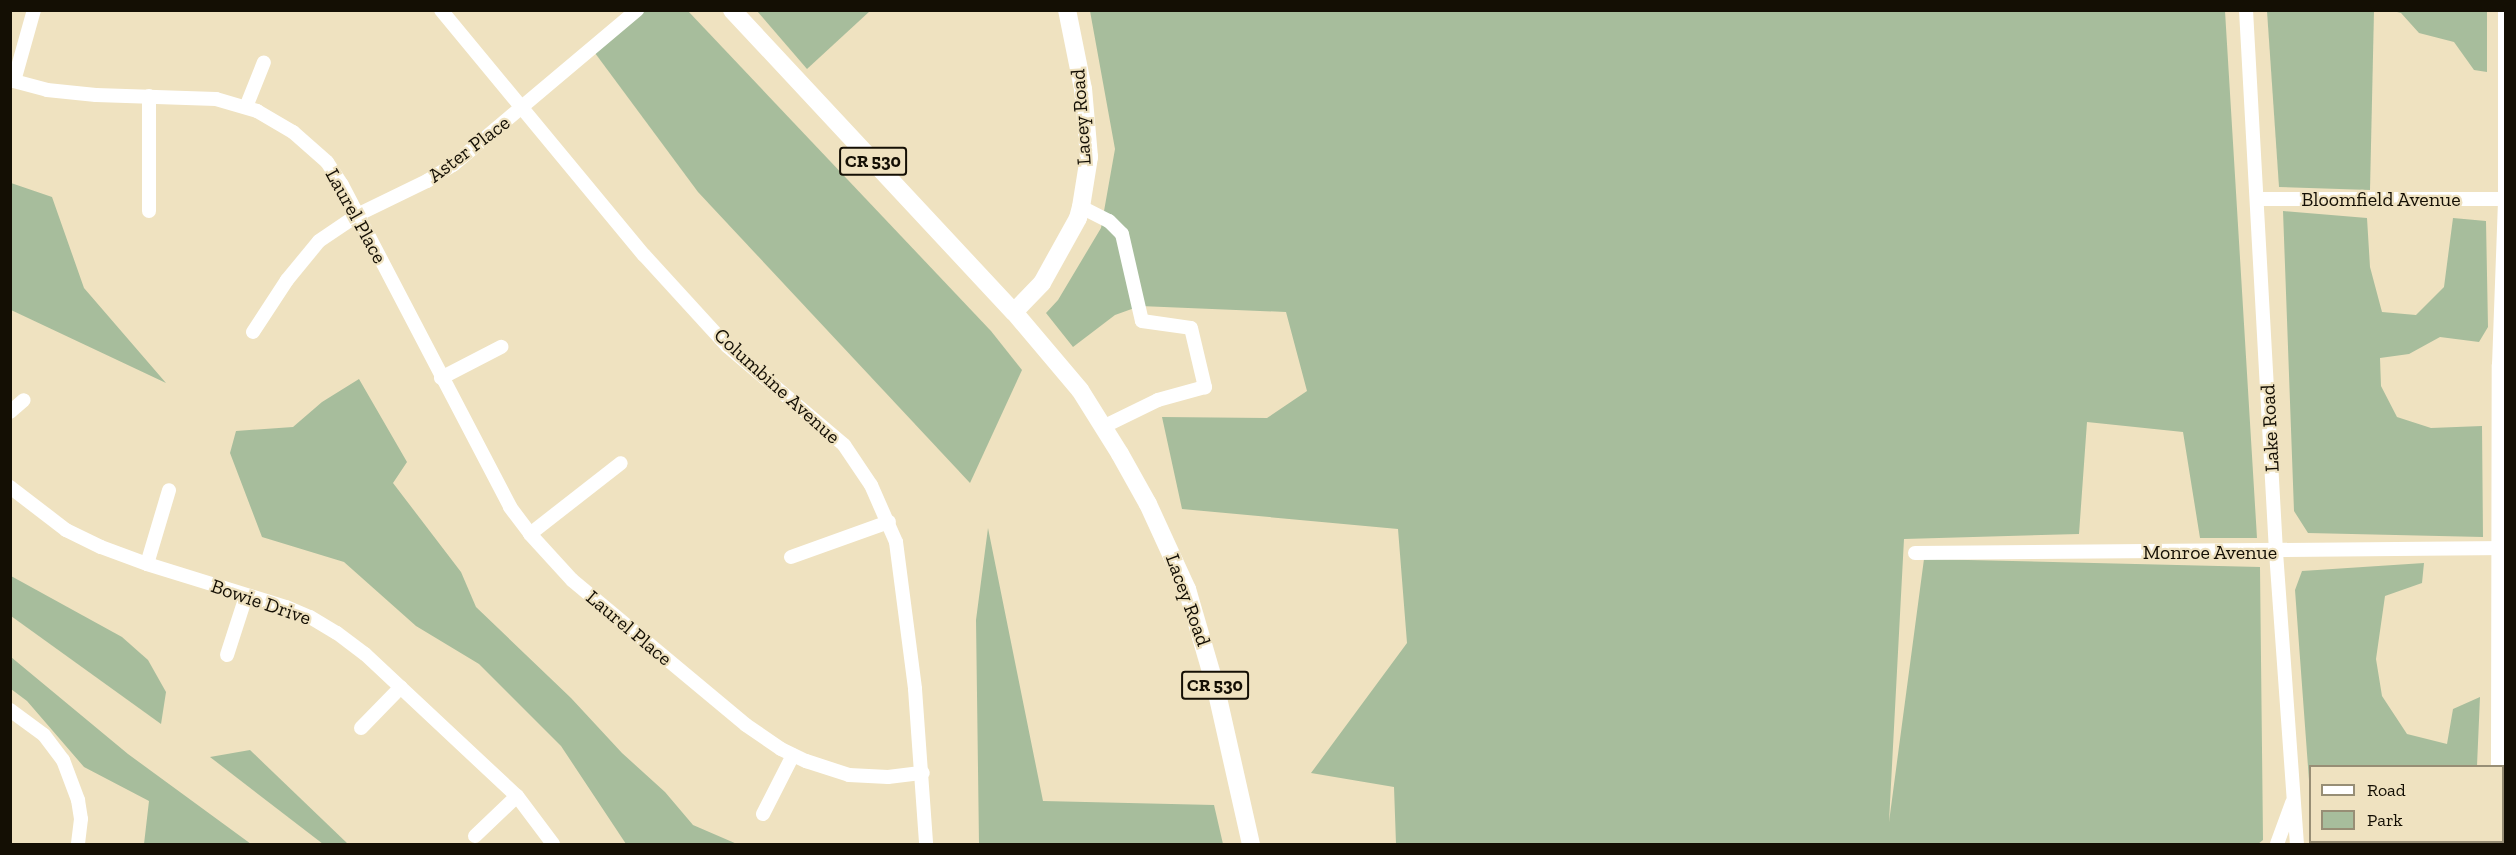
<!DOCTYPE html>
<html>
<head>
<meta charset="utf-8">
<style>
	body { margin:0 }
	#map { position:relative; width:2516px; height:855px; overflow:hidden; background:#efe2c0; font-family:"Zilla Slab",serif }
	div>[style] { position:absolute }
	.green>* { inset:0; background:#a7bd9c }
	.minor>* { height:14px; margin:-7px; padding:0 7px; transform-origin:7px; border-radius:7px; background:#fff }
	.major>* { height:18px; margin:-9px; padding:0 9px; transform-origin:9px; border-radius:9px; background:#fff }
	span { translate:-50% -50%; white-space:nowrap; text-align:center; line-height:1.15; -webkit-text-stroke:4.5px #efe2c0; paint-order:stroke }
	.shield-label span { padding:2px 4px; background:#efe2c0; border:2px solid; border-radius:4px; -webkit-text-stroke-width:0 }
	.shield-label { font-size:18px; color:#140f04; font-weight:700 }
	.street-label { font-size:20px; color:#140f04 }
	.frame { position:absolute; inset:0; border:12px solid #140f04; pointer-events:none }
	.legend { position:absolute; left:2309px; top:765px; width:195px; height:78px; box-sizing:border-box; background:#efe2c0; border:2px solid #978e75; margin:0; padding:8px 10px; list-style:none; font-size:18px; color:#140f04 }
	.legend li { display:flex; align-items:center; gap:12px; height:30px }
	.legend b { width:30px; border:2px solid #978e75 }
</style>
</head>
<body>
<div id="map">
	<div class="green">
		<i style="clip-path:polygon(643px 11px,688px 11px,991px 331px,1022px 370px,970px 483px,698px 192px,592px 49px)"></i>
		<i style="clip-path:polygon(757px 11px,870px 11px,807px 69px)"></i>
		<i style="clip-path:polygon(1090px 11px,2225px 11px,2257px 538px,2200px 538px,2183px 432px,2087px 422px,2079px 534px,1904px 539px,1889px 822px,1924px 559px,2260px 567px,2263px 840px,2258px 844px,1396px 844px,1394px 787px,1311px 773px,1407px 643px,1398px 529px,1182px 509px,1162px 417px,1267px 418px,1307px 391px,1286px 312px,1140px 306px,1115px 315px,1073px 347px,1046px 313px,1058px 300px,1101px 228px,1115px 149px)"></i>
		<i style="clip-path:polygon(2267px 11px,2374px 11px,2370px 190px,2279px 187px)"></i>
		<i style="clip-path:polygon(2393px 11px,2487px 11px,2487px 72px,2474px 70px,2454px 42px,2419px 33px,2401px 13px)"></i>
		<i style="clip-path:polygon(11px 183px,52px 197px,84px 288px,166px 383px,11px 310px)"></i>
		<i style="clip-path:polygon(2283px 211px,2367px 218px,2370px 267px,2382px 312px,2416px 315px,2444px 287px,2453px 218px,2486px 221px,2488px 327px,2479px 342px,2440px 337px,2409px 354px,2380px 358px,2381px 386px,2397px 417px,2431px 428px,2482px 426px,2483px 537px,2308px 533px,2294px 511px)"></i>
		<i style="clip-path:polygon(359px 379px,407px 462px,393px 483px,461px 572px,476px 607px,571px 698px,622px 753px,665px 792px,693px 825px,737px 844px,626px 844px,561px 746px,479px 664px,416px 626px,344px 562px,262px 537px,230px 453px,236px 431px,293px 427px,322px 402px)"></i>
		<i style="clip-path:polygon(988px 528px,1043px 801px,1214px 805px,1223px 844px,979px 844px,976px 620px)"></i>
		<i style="clip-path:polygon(2424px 563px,2422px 583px,2385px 596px,2376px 659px,2382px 696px,2407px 734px,2447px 744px,2453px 709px,2480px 697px,2477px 766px,2310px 766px,2310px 794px,2295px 590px,2302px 571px)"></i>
		<i style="clip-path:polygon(11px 576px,122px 637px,148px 660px,166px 692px,161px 724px,11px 616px)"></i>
		<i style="clip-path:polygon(11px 657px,128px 754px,251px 844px,144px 844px,149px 801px,84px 767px,27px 701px,11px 689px)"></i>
		<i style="clip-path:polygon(250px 750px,348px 844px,323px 844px,210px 757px)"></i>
		<i style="clip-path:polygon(2503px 805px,2505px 806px,2505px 844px,2314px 844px,2314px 842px,2502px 842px)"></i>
	</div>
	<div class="minor">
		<i style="left:441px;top:10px;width:318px;rotate:50.4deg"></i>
		<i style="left:644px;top:255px;width:123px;rotate:47.6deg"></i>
		<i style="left:727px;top:346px;width:153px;rotate:40.2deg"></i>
		<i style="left:844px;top:445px;width:48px;rotate:56deg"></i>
		<i style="left:871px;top:485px;width:62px;rotate:66.3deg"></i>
		<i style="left:896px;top:542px;width:148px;rotate:82.6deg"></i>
		<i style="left:915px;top:689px;width:155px;rotate:85.9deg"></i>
		<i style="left:2246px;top:10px;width:543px;rotate:86.83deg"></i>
		<i style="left:2276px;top:552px;width:293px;rotate:85.9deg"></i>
		<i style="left:10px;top:80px;width:38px;rotate:15deg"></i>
		<i style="left:47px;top:90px;width:49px;rotate:5.8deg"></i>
		<i style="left:96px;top:95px;width:120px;rotate:1.9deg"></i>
		<i style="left:216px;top:99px;width:43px;rotate:16.3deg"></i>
		<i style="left:257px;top:111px;width:42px;rotate:30.3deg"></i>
		<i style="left:293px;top:132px;width:45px;rotate:41.4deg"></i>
		<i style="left:327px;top:162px;width:27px;rotate:57deg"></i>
		<i style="left:342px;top:185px;width:363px;rotate:62.4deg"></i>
		<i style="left:510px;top:507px;width:34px;rotate:53deg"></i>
		<i style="left:530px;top:534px;width:62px;rotate:47.6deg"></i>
		<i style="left:572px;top:580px;width:226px;rotate:39.8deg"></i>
		<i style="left:746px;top:725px;width:42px;rotate:34.4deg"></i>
		<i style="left:781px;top:749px;width:28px;rotate:26deg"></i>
		<i style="left:806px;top:761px;width:45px;rotate:18deg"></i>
		<i style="left:849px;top:775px;width:39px;rotate:3deg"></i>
		<i style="left:888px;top:777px;width:35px;rotate:-7deg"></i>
		<i style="left:14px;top:81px;width:74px;rotate:-74.3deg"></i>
		<i style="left:149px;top:96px;width:115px;rotate:90deg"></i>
		<i style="left:246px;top:107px;width:48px;rotate:-68.2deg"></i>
		<i style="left:2257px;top:199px;width:249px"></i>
		<i style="left:1081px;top:207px;width:31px;rotate:27deg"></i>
		<i style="left:1109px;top:221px;width:18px;rotate:45deg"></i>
		<i style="left:1122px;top:234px;width:89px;rotate:77.1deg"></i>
		<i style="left:1142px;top:321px;width:49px;rotate:8.1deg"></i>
		<i style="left:1191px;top:328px;width:61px;rotate:76.7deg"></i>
		<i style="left:1205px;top:387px;width:49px;rotate:164.5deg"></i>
		<i style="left:1158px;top:400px;width:61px;rotate:153.9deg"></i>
		<i style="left:253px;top:332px;width:62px;rotate:-56.8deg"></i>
		<i style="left:287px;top:280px;width:50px;rotate:-50.6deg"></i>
		<i style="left:319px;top:241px;width:48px;rotate:-34deg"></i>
		<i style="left:359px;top:214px;width:76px;rotate:-25.9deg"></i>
		<i style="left:427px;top:181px;width:31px;rotate:-32deg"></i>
		<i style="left:453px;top:165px;width:241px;rotate:-40.1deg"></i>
		<i style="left:441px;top:378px;width:68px;rotate:-27.3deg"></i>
		<i style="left:10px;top:412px;width:18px;rotate:-41deg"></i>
		<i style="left:10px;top:487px;width:71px;rotate:37.5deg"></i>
		<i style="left:66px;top:530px;width:39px;rotate:26deg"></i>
		<i style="left:101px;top:547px;width:49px;rotate:20.3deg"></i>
		<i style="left:147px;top:564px;width:145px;rotate:17.2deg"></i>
		<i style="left:286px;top:607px;width:26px;rotate:23deg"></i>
		<i style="left:310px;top:617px;width:31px;rotate:31deg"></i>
		<i style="left:337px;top:633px;width:35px;rotate:37deg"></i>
		<i style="left:365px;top:654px;width:208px;rotate:43.1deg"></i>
		<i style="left:517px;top:796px;width:60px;rotate:53.1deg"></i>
		<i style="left:530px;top:534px;width:115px;rotate:-38deg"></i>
		<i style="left:1915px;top:553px;width:591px;rotate:-0.48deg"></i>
		<i style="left:791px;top:557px;width:104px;rotate:-19.7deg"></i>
		<i style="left:147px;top:564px;width:77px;rotate:-73.4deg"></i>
		<i style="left:227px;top:655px;width:62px;rotate:-72.1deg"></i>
		<i style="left:10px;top:710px;width:42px;rotate:36.3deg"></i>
		<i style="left:44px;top:735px;width:31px;rotate:53deg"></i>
		<i style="left:63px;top:760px;width:43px;rotate:69.4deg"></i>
		<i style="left:78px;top:800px;width:19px;rotate:81deg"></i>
		<i style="left:81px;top:819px;width:25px;rotate:97deg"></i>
		<i style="left:361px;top:728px;width:57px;rotate:-45.7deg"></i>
		<i style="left:2498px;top:766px;width:401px;rotate:-89.9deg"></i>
		<i style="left:2499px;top:365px;width:166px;rotate:-87.9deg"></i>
		<i style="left:2505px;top:199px;width:189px;rotate:-90deg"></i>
		<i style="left:763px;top:814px;width:66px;rotate:-63deg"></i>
		<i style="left:475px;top:836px;width:58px;rotate:-43.6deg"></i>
		<i style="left:2277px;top:844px;width:44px;rotate:-69.9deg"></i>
	</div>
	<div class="major">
		<i style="left:732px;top:10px;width:413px;rotate:47deg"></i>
		<i style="left:1014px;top:312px;width:102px;rotate:49.8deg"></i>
		<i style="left:1080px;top:390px;width:75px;rotate:58deg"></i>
		<i style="left:1120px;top:454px;width:57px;rotate:60.8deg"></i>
		<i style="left:1148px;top:504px;width:94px;rotate:65.4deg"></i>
		<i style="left:1187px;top:589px;width:104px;rotate:73.8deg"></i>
		<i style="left:1216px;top:689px;width:159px;rotate:77.3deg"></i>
		<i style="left:1014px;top:312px;width:40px;rotate:-46deg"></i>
		<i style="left:1042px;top:283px;width:74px;rotate:-61deg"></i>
		<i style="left:1078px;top:218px;width:11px;rotate:-75deg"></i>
		<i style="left:1081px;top:207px;width:51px;rotate:-80.9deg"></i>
		<i style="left:1089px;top:157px;width:68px;rotate:-95deg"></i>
		<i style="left:1083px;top:89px;width:81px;rotate:-101.4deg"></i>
	</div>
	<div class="shield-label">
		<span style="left:873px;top:161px">CR 530</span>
		<span style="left:1215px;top:685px">CR 530</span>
	</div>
	<div class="street-label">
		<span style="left:1081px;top:117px;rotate:-94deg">Lacey Road</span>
		<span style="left:469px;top:149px;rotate:-37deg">Aster Place</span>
		<span style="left:2381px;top:199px">Bloomfield Avenue</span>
		<span style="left:356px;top:216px;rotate:61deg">Laurel Place</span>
		<span style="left:777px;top:386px;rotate:42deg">Columbine Avenue</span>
		<span style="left:2270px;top:428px;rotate:-93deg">Lake Road</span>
		<span style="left:2210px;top:552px">Monroe Avenue</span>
		<span style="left:1188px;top:600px;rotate:70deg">Lacey Road</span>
		<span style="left:261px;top:602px;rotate:19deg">Bowie Drive</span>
		<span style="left:629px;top:628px;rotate:40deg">Laurel Place</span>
	</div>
	<div class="frame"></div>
	<ul class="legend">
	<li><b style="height:8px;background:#fff"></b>Road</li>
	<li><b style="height:16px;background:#a7bd9c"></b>Park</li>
	</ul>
</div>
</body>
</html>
